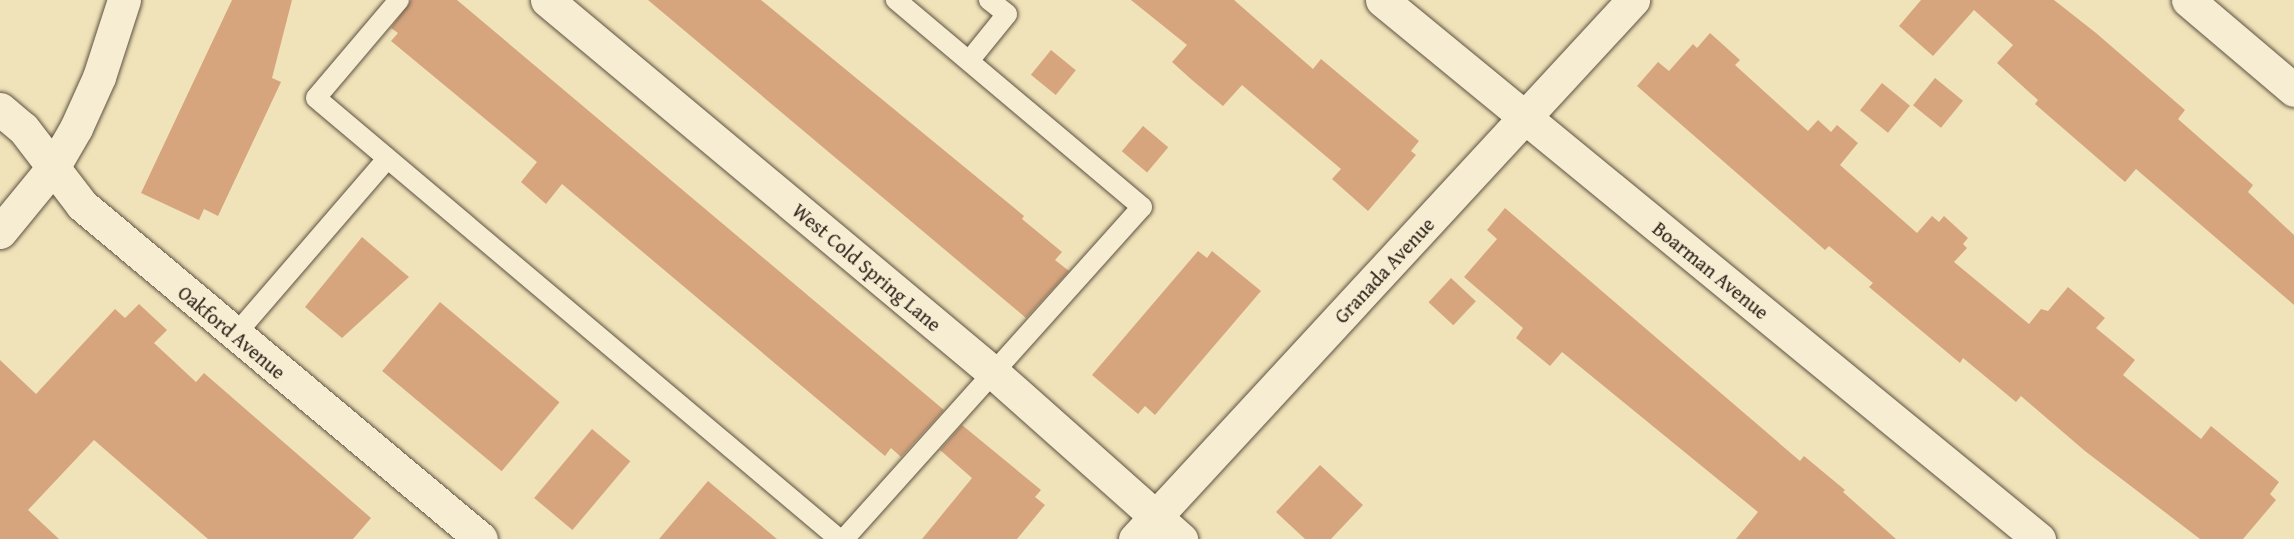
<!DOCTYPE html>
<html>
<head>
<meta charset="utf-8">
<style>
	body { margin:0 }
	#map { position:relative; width:2294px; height:539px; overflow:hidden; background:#f1e3b9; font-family:"Gentium Book Plus",serif }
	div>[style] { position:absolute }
	.building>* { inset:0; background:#d6a57e; transform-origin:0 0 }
	.roads { filter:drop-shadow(0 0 2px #5d5242) drop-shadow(0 0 2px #5d5242) }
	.lane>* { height:20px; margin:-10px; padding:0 10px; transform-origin:10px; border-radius:10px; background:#f6edd2 }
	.street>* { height:33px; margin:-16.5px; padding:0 16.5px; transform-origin:16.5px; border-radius:16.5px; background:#f6edd2 }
	.secondary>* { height:33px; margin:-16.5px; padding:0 16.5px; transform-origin:16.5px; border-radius:16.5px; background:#f6edd2 }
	span { translate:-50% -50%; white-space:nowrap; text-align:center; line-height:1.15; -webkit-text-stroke:6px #f6edd2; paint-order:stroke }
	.street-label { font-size:20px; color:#2c221a }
</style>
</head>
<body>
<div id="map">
	<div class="building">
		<i style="clip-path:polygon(232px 0,292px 0,272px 78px,281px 82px,218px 216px,204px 209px,199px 220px,141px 193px)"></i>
		<i style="clip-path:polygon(411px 0,457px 0,944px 410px,901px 457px,891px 448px,885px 456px,562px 184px,546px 204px,521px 182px,537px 162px,391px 41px,398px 33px,391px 28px)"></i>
		<i style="clip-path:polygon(648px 0,761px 0,1024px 216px,1022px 219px,1062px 252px,1055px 260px,1069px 271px,1026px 318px)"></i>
		<i style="clip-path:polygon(1131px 0,1234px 0,1313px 69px,1321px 59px,1419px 141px,1411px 151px,1416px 155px,1368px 211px,1332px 179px,1341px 169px,1242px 85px,1223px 106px,1192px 80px,1172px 62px,1187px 45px)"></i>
		<i style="clip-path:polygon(1921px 0,2054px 0,2096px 33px,2185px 110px,2178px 119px,2253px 185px,2248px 192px,2294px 235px,2294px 305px,2136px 169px,2125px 182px,2035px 104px,2038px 100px,1997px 63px,2013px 45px,1974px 10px,1933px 56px,1899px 26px)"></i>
		<i style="clip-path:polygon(1710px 33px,1740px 60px,1735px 65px,1808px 131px,1818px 120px,1831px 132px,1837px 125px,1858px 143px,1840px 165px,1917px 233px,1932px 216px,1939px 222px,1944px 216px,1968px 238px,1963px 244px,1967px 248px,1954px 262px,2029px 324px,2041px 309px,2048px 311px,2068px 287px,2105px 318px,2096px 328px,2135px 360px,2123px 375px,2201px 439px,2211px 426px,2279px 482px,2270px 494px,2276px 500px,2243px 539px,2200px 539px,2085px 451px,2021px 396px,2016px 402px,1963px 358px,1960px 363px,1869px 287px,1873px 283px,1829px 246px,1825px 250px,1637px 86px,1658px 62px,1669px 71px,1693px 44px,1697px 48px)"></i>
		<i style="left:1051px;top:50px;width:32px;height:32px;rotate:39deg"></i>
		<i style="left:1935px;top:78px;width:36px;height:35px;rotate:39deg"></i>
		<i style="left:1882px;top:83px;width:36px;height:35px;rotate:39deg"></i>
		<i style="left:1143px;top:126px;width:33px;height:33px;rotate:40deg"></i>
		<i style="clip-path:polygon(1505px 208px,1800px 461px,1804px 456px,1845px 490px,1843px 492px,1896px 539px,1736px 539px,1758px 512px,1562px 352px,1550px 366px,1516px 338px,1523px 328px,1464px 277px,1497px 239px,1487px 230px)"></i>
		<i style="clip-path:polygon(362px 237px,409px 277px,342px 338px,305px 307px)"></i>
		<i style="clip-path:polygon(1198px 251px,1207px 258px,1212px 251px,1261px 291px,1155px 415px,1145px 406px,1138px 414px,1092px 375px)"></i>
		<i style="left:1451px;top:278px;width:34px;height:33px;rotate:43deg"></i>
		<i style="left:440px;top:302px;width:156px;height:90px;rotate:40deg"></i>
		<i style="clip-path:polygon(139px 304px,167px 330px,154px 343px,196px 382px,204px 373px,371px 518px,353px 539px,208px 539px,94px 440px,28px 510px,59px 539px,0 539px,0 360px,36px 394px,115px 309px,125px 318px)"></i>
		<i style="clip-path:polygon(962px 425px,1041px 490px,1035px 497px,1045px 505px,1017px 539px,922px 539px,972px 478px,940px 450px)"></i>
		<i style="left:592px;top:429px;width:50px;height:90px;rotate:40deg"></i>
		<i style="clip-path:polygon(1320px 465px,1363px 505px,1331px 539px,1305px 539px,1276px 512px)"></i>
		<i style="clip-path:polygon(708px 481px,777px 539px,659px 539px)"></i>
	</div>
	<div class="roads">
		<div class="lane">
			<i style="left:399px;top:0;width:128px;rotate:130.3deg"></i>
			<i style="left:316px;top:98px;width:684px;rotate:40.14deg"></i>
			<i style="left:969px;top:61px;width:60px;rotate:-51deg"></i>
			<i style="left:1007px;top:14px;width:23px;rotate:-142deg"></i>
			<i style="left:235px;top:335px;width:233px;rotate:-49.2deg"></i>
			<i style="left:844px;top:539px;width:446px;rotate:-48.1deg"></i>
			<i style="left:1142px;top:207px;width:322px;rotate:-139.9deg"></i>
		</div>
		<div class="street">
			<i style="left:547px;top:0;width:584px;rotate:39.86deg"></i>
			<i style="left:995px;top:374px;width:249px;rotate:41.6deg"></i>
			<i style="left:1382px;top:0;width:850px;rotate:39.37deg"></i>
			<i style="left:0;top:109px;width:30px;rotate:40deg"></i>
			<i style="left:23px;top:128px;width:97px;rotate:52.5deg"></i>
			<i style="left:82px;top:205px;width:520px;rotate:39.93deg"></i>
			<i style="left:1135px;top:539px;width:734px;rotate:-47.26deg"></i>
		</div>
		<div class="secondary">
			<i style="left:2188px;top:0;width:139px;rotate:40.3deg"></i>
			<i style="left:0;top:232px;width:85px;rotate:-50.7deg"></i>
			<i style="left:54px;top:166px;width:44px;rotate:-59.9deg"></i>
			<i style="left:76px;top:128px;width:56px;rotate:-65.7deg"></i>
			<i style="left:99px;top:77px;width:81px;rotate:-72deg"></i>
		</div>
	</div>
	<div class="street-label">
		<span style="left:867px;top:267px;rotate:40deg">West Cold Spring Lane</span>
		<span style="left:1384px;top:270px;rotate:-47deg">Granada Avenue</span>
		<span style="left:1711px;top:270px;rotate:39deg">Boarman Avenue</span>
		<span style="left:232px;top:332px;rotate:40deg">Oakford Avenue</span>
	</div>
</div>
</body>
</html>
